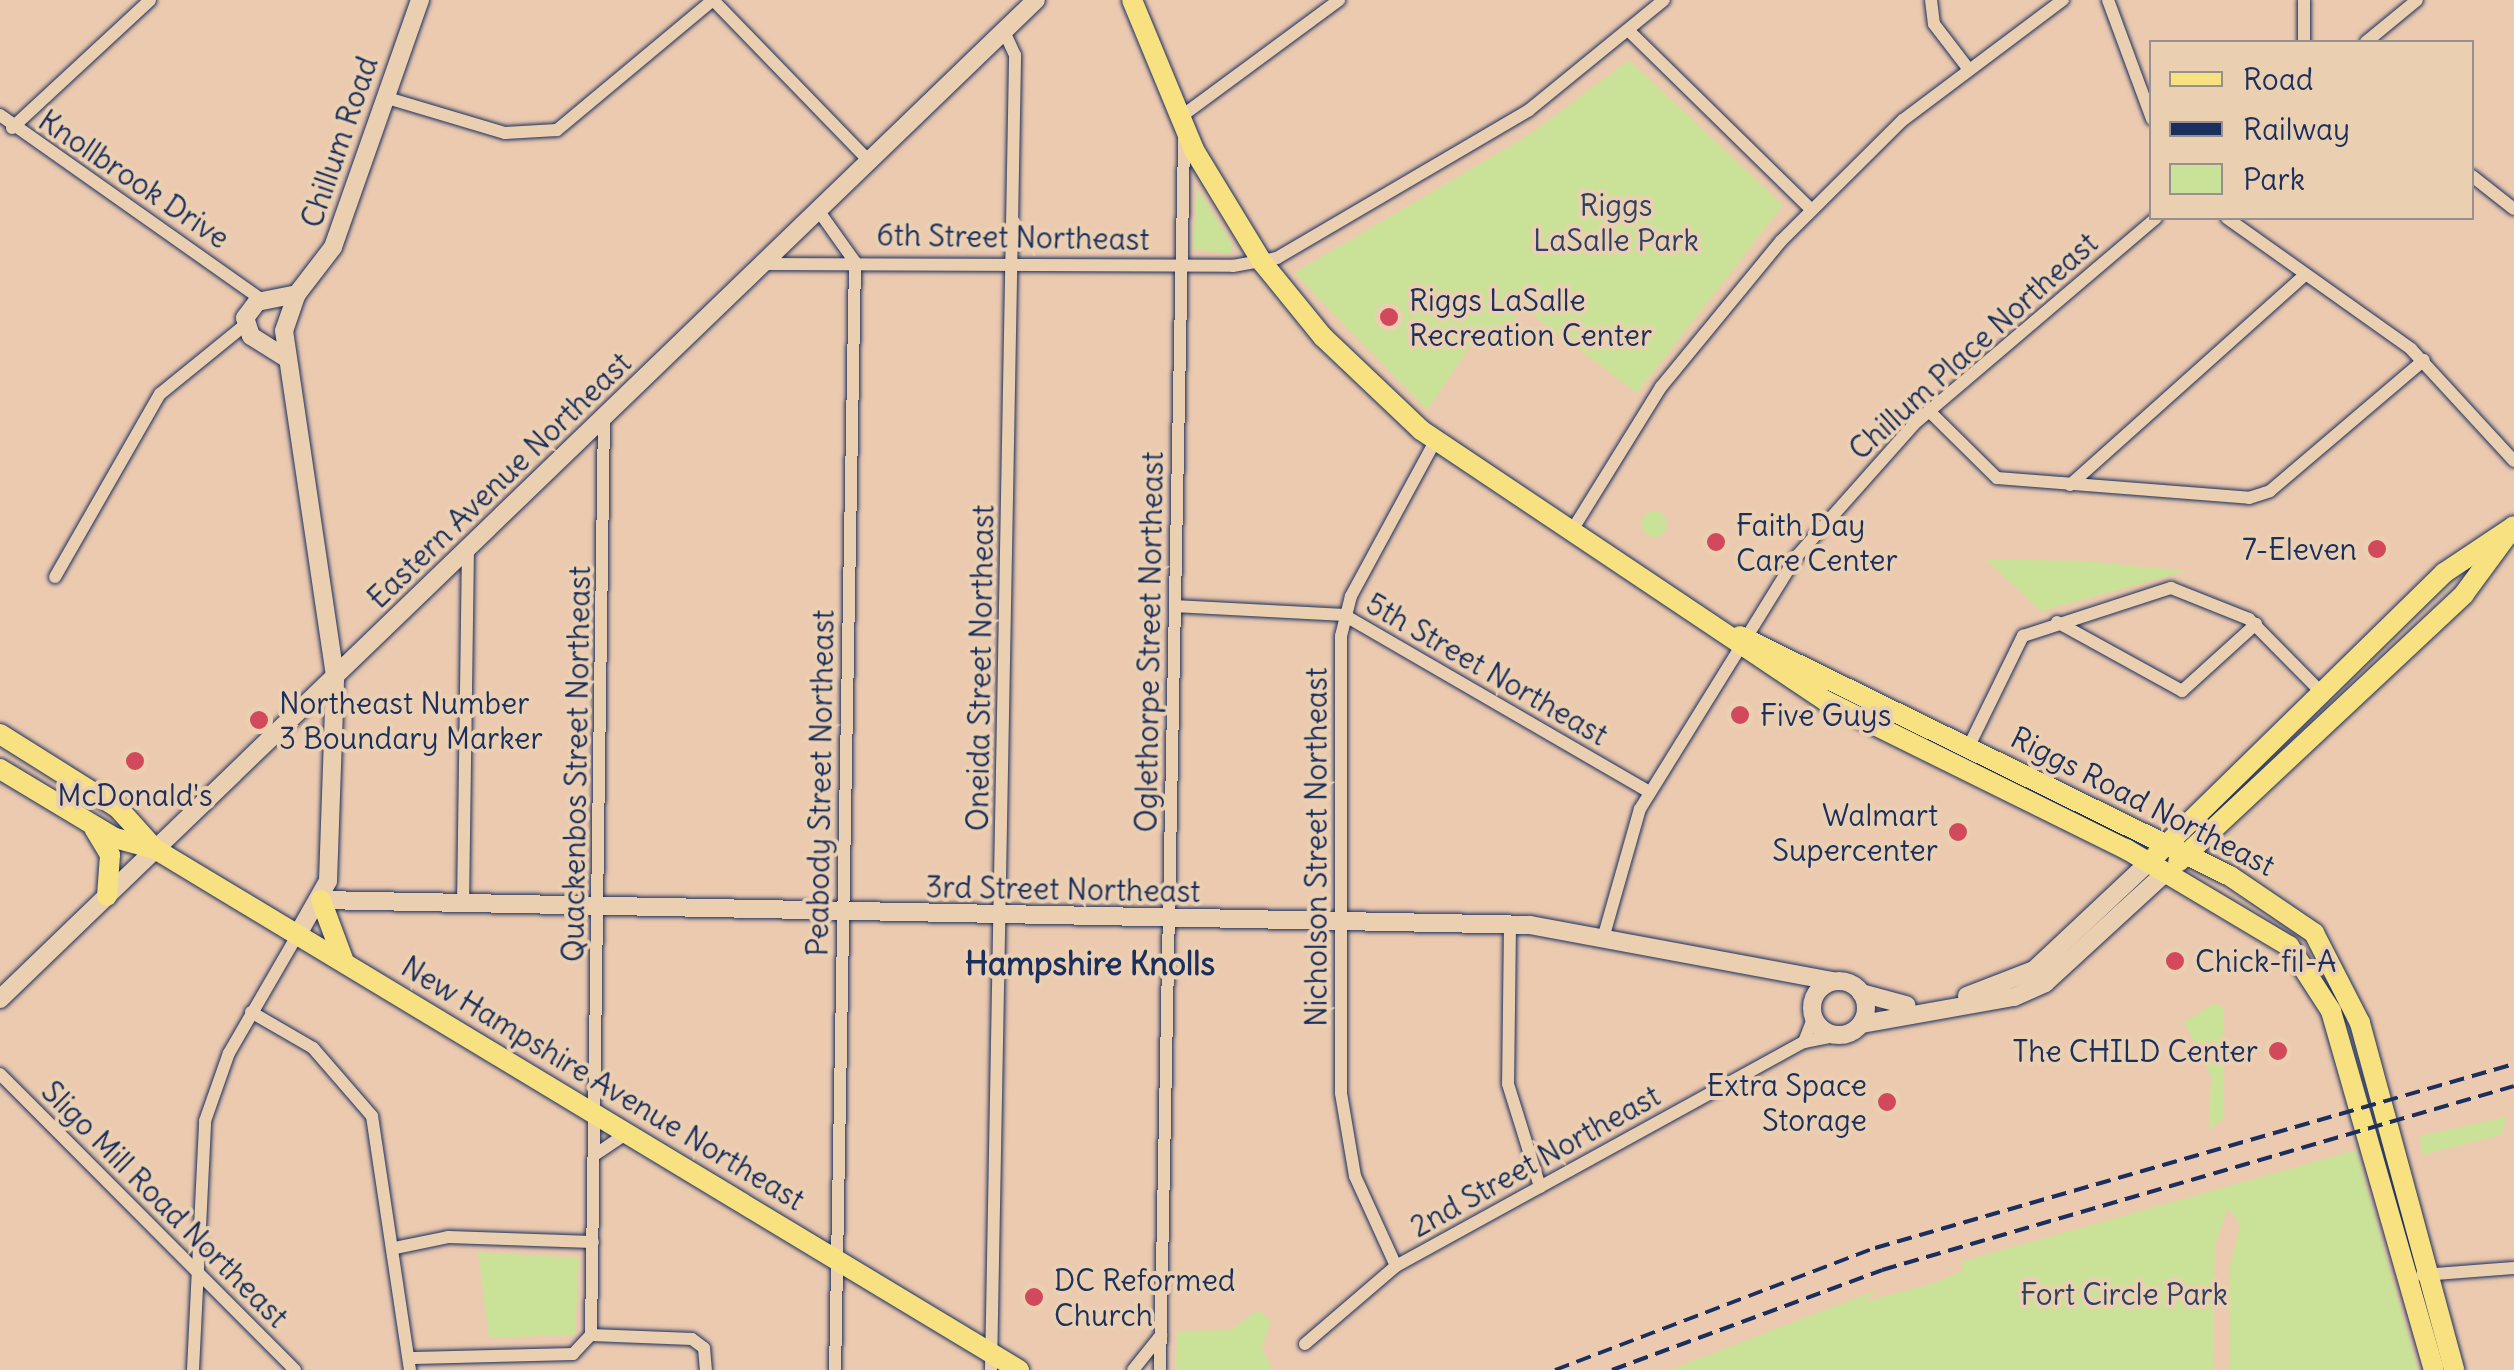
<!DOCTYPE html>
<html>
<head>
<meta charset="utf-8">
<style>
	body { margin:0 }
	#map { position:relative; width:2514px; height:1370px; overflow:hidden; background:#eccab0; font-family:Delius,sans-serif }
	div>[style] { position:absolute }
	.green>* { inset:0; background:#cae298 }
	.round { border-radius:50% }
	.roads { filter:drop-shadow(0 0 2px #1b2f5e) drop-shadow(0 0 2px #1b2f5e) }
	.street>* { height:12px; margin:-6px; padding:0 6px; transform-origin:6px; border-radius:6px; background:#eacfb1 }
	.secondary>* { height:18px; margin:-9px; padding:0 9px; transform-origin:9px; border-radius:9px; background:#eacfb1 }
	.secondary>.ring { margin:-9px; padding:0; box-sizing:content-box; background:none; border:18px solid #eacfb1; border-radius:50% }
	.primary>* { height:20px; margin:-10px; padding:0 10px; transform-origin:10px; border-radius:10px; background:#f8e181 }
	.rail>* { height:4px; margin-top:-2px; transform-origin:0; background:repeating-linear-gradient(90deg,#1b2f5e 0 15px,transparent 0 23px) }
	.dots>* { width:28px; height:28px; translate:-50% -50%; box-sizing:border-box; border:5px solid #eacfb1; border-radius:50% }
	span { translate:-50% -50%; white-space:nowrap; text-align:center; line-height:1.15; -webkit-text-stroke:8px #eacfb1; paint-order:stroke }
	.street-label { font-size:30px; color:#1b2f5e }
	.park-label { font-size:30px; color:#2c4164 }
	.poi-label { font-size:30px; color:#1b2f5e }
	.left { translate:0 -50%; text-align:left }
	.right { translate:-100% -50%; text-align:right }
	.neighbourhood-label { font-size:32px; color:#1b2f5e; font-weight:700 }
	.legend { position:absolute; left:2149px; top:40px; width:325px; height:180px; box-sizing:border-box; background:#eacfb1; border:2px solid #978f90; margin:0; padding:12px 18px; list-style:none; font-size:30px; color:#1b2f5e }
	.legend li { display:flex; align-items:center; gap:20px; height:50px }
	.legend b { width:50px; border:2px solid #978f90 }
</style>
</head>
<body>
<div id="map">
	<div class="green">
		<i style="clip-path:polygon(1629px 60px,1783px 205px,1637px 393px,1506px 295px,1500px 303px,1517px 316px,1493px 346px,1478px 335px,1427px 410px,1294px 273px,1529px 135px)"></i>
		<i style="clip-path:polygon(1197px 188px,1233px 245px,1231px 254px,1193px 249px)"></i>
		<i class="round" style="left:1641px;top:511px;width:26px;height:26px"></i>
		<i style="clip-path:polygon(1985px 559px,2083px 561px,2187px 571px,2041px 611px)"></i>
		<i style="clip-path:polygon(2215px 1003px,2223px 1007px,2223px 1119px,2209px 1130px,2211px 1076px,2184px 1022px)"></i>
		<i style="clip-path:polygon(2507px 1117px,2501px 1135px,2422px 1155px,2420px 1136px)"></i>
		<i style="clip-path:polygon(2356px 1150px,2418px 1370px,2230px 1370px,2230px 1266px,2240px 1225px,2228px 1208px,2215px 1244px,2213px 1370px,1670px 1370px,1879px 1289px,1864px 1302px,1934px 1283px,1964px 1270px,1960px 1262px)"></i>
		<i style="clip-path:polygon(478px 1252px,579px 1258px,575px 1335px,489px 1338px)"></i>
		<i style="clip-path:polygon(1258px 1310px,1271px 1321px,1262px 1348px,1272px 1370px,1176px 1370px,1177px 1331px,1231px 1330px)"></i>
	</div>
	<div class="roads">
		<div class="street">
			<i style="left:713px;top:0;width:224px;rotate:45.9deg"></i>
			<i style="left:1931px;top:0;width:24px;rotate:83deg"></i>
			<i style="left:1934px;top:24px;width:54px;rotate:52.5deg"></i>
			<i style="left:2108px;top:0;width:127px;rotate:69.7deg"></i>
			<i style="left:1630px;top:32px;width:253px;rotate:44.4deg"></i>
			<i style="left:2304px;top:42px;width:42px;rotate:-90deg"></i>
			<i style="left:2366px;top:42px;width:66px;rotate:-39.5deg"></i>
			<i style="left:384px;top:97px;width:126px;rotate:16.6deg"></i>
			<i style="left:505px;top:133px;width:52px;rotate:-3.3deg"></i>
			<i style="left:557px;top:130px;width:203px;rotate:-39.8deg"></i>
			<i style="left:0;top:115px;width:321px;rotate:35.2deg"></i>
			<i style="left:1179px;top:118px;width:199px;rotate:-36.4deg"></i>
			<i style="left:12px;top:128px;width:188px;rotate:-42.8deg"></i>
			<i style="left:2472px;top:176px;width:53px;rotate:38.2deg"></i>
			<i style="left:818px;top:210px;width:64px;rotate:54.6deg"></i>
			<i style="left:855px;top:262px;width:1108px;rotate:91.03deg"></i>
			<i style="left:2227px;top:218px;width:226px;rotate:35.4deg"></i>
			<i style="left:2411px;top:349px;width:152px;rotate:47.4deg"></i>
			<i style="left:763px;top:264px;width:470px;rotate:0.2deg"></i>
			<i style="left:1233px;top:266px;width:45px;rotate:-10.3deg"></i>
			<i style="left:1277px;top:258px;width:292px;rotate:-30.4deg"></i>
			<i style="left:1529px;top:110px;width:174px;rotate:-39.2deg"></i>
			<i style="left:1929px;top:411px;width:95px;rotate:44.6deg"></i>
			<i style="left:1997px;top:478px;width:253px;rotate:4.5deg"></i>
			<i style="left:2249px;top:498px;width:22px;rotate:-18deg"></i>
			<i style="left:2270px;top:491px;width:202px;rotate:-40.4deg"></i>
			<i style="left:2070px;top:485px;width:315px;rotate:-41.8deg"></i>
			<i style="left:1571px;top:532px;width:171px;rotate:-58.2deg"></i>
			<i style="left:1661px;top:387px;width:189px;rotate:-50.6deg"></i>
			<i style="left:1781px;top:241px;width:172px;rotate:-44.8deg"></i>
			<i style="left:1903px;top:120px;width:200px;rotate:-36.9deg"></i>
			<i style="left:55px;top:577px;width:211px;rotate:-60.2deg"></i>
			<i style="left:160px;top:394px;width:109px;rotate:-39.1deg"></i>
			<i style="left:1175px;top:606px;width:169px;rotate:3deg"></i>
			<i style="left:1344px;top:615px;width:353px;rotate:30.1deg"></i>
			<i style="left:2057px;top:622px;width:143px;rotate:28.9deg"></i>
			<i style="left:2182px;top:691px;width:100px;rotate:-42.2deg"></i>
			<i style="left:1969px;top:746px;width:123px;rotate:-63.9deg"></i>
			<i style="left:2023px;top:636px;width:156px;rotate:-18deg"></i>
			<i style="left:2171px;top:588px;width:84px;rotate:21.7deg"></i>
			<i style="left:2249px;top:619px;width:103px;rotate:45.4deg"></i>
			<i style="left:463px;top:906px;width:358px;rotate:-89.2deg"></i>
			<i style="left:1510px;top:925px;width:159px;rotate:90.7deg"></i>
			<i style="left:1508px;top:1084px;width:108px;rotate:72.7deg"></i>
			<i style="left:1604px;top:935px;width:131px;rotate:-74.1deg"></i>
			<i style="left:1640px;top:809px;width:298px;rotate:-58.2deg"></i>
			<i style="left:1797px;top:556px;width:176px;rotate:-48.4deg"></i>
			<i style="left:1914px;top:424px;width:318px;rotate:-40.4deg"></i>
			<i style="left:251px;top:1012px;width:72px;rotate:30.1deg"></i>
			<i style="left:313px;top:1048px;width:90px;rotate:49.1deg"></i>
			<i style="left:372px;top:1116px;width:257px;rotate:81.5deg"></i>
			<i style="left:1804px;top:1042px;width:26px;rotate:-69deg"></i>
			<i style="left:0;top:1074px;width:418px;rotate:45.1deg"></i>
			<i style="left:596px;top:1154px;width:37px;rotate:-34deg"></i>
			<i style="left:395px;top:1248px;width:54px;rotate:-11.7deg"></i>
			<i style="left:448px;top:1237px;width:145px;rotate:2deg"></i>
			<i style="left:1396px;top:1266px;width:99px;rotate:-114.5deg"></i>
			<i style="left:1355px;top:1176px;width:84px;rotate:-99.6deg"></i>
			<i style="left:1341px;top:1093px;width:457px;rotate:-90deg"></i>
			<i style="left:1341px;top:636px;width:41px;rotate:-76deg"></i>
			<i style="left:1351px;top:596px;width:176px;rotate:-61.5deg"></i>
			<i style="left:2422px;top:1275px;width:92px;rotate:-4.4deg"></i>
			<i style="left:591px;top:1335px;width:101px;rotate:2.3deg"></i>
			<i style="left:692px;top:1339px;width:15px;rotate:37deg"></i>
			<i style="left:704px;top:1348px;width:22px;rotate:85deg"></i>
			<i style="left:1305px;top:1344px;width:120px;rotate:-40.6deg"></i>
			<i style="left:1396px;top:1266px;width:465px;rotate:-28.8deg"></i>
			<i style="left:1804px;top:1042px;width:32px;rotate:-11deg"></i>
			<i style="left:414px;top:1358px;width:159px;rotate:-1.4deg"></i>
			<i style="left:573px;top:1354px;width:26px;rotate:-47deg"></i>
			<i style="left:591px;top:1335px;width:919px;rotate:-89.19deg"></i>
			<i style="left:193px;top:1370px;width:249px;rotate:-87.2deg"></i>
			<i style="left:205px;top:1121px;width:72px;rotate:-70.6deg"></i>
			<i style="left:229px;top:1053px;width:138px;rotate:-59.9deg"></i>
			<i style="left:991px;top:1370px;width:1315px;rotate:-88.95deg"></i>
			<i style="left:1015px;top:55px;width:26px;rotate:-115deg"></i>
			<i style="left:1133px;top:1370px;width:45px;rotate:-51.3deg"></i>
			<i style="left:1160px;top:1370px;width:1232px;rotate:-88.88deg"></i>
		</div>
		<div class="secondary">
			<i style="left:286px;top:358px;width:41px;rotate:-147.8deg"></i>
			<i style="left:251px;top:336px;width:19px;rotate:-108deg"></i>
			<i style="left:245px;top:318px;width:20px;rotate:-53deg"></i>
			<i style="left:257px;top:302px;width:41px;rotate:-11.3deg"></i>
			<i style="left:321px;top:900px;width:1209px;rotate:1.18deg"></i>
			<i style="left:1530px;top:925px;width:307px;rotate:10.5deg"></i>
			<i style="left:298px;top:934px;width:61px;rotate:-60.5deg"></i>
			<i style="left:328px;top:881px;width:205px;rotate:-88deg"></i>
			<i style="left:335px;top:676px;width:349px;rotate:-98.4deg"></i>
			<i style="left:284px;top:331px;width:39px;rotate:-71deg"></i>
			<i style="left:297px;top:294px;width:59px;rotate:-52.5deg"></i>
			<i style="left:333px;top:247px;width:262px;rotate:-70.6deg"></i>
			<i class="ring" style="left:1812px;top:981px;width:36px;height:36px"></i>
			<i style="left:1861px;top:993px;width:47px;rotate:14.9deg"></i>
			<i style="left:1967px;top:996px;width:72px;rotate:-21.2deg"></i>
			<i style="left:2034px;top:970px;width:156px;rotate:-43.2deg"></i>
			<i style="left:0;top:999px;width:1439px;rotate:-43.96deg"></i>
			<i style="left:1862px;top:1024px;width:154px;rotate:-10.1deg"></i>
			<i style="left:2014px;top:997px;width:34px;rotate:-24deg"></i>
			<i style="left:2045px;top:983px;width:164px;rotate:-42.5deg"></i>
		</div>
		<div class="primary">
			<i style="left:1132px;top:0;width:162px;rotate:67.5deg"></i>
			<i style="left:1194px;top:150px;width:131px;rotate:58.7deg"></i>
			<i style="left:1262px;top:262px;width:97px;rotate:50.9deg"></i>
			<i style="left:1323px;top:337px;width:135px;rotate:43.5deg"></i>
			<i style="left:1421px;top:430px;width:487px;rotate:33.8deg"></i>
			<i style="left:1826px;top:701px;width:335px;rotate:26.3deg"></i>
			<i style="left:2126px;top:849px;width:190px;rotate:30.8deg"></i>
			<i style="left:2289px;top:946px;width:77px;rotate:57.1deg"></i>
			<i style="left:2331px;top:1011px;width:373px;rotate:74deg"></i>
			<i style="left:1740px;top:636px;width:546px;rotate:26.1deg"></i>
			<i style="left:2230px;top:876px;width:102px;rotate:34.2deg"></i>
			<i style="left:2314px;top:933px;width:101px;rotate:62.9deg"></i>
			<i style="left:2360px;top:1023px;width:360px;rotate:74.8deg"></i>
			<i style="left:0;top:734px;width:139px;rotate:32.1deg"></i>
			<i style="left:118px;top:808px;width:54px;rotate:48deg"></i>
			<i style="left:0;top:769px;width:134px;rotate:31deg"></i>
			<i style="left:115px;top:838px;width:41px;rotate:15.4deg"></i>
			<i style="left:155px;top:849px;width:1009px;rotate:31.09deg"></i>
			<i style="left:94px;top:828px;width:31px;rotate:59deg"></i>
			<i style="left:110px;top:855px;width:41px;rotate:94.2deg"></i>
			<i style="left:2156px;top:855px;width:403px;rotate:-44.4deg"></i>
			<i style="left:2444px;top:573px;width:83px;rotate:-33.7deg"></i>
			<i style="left:2178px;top:862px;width:392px;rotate:-43.1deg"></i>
			<i style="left:2464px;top:594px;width:84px;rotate:-53.7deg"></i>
			<i style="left:321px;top:900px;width:66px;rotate:69.6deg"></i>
		</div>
	</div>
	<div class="rail">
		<i style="left:1555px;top:1370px;width:342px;rotate:-20.9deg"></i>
		<i style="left:1875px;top:1248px;width:665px;rotate:-16.06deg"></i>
		<i style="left:1612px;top:1370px;width:288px;rotate:-20.3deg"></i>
		<i style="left:1882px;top:1270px;width:658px;rotate:-16.23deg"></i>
	</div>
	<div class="dots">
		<i style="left:1389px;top:317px;background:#d1495b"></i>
		<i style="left:1716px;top:542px;background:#d1495b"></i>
		<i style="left:2377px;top:549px;background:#d1495b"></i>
		<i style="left:1740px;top:715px;background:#d1495b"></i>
		<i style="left:259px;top:720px;background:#d1495b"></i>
		<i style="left:135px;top:761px;background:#d1495b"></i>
		<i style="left:1958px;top:832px;background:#d1495b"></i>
		<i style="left:2175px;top:961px;background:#d1495b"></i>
		<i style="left:2278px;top:1051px;background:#d1495b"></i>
		<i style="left:1887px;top:1102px;background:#d1495b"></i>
		<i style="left:1034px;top:1297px;background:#d1495b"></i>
	</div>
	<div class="street-label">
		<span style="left:339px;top:142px;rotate:-71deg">Chillum Road</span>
		<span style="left:134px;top:179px;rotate:34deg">Knollbrook Drive</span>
		<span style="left:1013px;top:237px;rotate:1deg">6th Street Northeast</span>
		<span style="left:1973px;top:346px;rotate:-42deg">Chillum Place Northeast</span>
		<span style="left:499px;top:480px;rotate:-44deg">Eastern Avenue Northeast</span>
		<span style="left:1149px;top:642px;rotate:-89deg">Oglethorpe Street Northeast</span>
		<span style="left:980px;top:668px;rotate:-89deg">Oneida Street Northeast</span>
		<span style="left:1487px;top:669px;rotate:30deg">5th Street Northeast</span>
		<span style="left:576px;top:764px;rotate:-89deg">Quackenbos Street Northeast</span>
		<span style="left:820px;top:783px;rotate:-89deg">Peabody Street Northeast</span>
		<span style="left:2143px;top:801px;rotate:27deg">Riggs Road Northeast</span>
		<span style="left:1316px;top:847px;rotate:-90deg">Nicholson Street Northeast</span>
		<span style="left:1063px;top:889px;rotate:1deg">3rd Street Northeast</span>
		<span style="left:603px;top:1083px;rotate:31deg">New Hampshire Avenue Northeast</span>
		<span style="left:1535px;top:1161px;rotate:-29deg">2nd Street Northeast</span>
		<span style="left:165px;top:1204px;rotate:45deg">Sligo Mill Road Northeast</span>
	</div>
	<div class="park-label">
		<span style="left:1616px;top:222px">Riggs<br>LaSalle Park</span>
		<span style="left:2124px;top:1294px">Fort Circle Park</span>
	</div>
	<div class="poi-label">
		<span class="left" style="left:1409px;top:317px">Riggs LaSalle<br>Recreation Center</span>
		<span class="left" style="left:1736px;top:542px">Faith Day<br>Care Center</span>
		<span class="right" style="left:2357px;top:549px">7-Eleven</span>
		<span class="left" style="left:279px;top:720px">Northeast Number<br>3 Boundary Marker</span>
		<span class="left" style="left:1760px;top:715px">Five Guys</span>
		<span style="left:135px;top:795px">McDonald's</span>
		<span class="right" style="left:1938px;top:832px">Walmart<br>Supercenter</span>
		<span class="left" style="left:2195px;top:961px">Chick-fil-A</span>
		<span class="right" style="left:2258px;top:1051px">The CHILD Center</span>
		<span class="right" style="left:1867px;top:1102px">Extra Space<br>Storage</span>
		<span class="left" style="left:1054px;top:1297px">DC Reformed<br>Church</span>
	</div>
	<div class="neighbourhood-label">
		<span style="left:1090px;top:964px">Hampshire Knolls</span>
	</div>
	<ul class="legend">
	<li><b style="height:12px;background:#f8e181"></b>Road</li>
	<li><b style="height:12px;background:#1b2f5e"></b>Railway</li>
	<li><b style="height:28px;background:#cae298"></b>Park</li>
	</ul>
</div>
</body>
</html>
